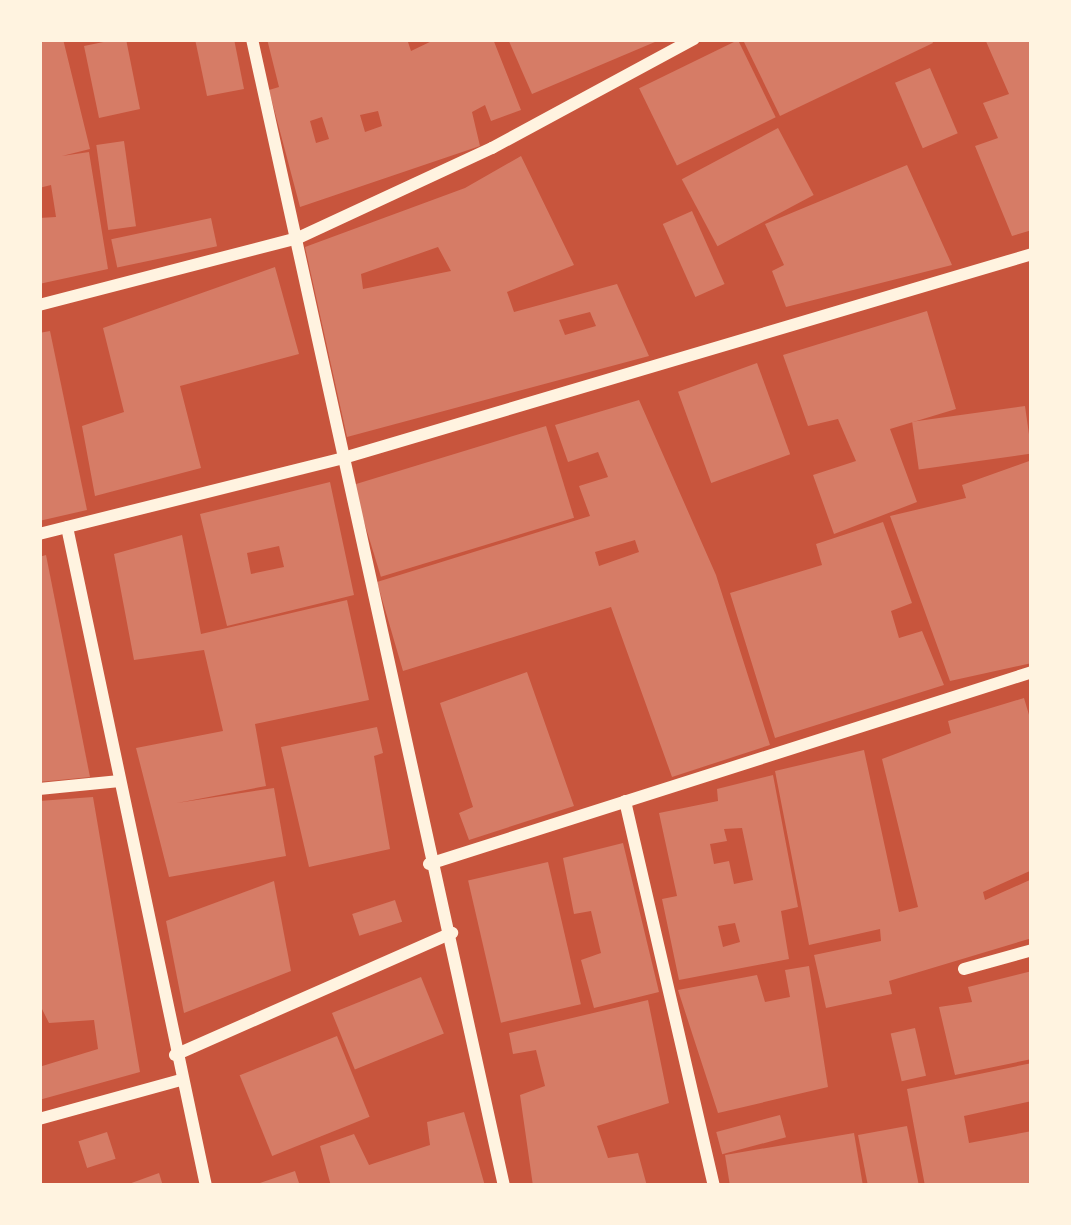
<!DOCTYPE html>
<html>
<head>
<meta charset="utf-8">
<style>
	body { margin:0 }
	#map { position:relative; width:1071px; height:1225px; overflow:hidden; background:#c8553d; font-family:Poppins,sans-serif }
	div>[style] { position:absolute }
	.building>* { inset:0; background:#d67c66; transform-origin:0 0 }
	.minor>* { height:12px; margin:-6px; padding:0 6px; transform-origin:6px; border-radius:6px; background:#fff3e0 }
	span { translate:-50% -50%; white-space:nowrap; text-align:center; line-height:1.15; -webkit-text-stroke:12px #fff3e0; paint-order:stroke }
	.frame { position:absolute; inset:0; border:42px solid #fff3e0; pointer-events:none }
</style>
</head>
<body>
<div id="map">
	<div class="building">
		<i style="clip-path:polygon(54px 39px,63px 39px,90px 149px,62px 156px,89px 152px,108px 269px,39px 284px,39px 218px,56px 217px,51px 185px,39px 188px,39px 43px)"></i>
		<i style="clip-path:polygon(118px 39px,126px 39px,140px 109px,99px 118px,84px 46px)"></i>
		<i style="clip-path:polygon(195px 39px,234px 39px,244px 89px,207px 96px)"></i>
		<i style="clip-path:polygon(evenodd,267px 39px,407px 39px,411px 51px,436px 39px,493px 39px,521px 110px,491px 121px,485px 105px,472px 112px,480px 146px,300px 207px,269px 90px,279px 87px,267px 39px,378px 111px,382px 126px,365px 132px,360px 115px,378px 111px,267px 39px,322px 117px,329px 139px,316px 143px,310px 121px,322px 117px)"></i>
		<i style="clip-path:polygon(508px 39px,662px 39px,532px 94px)"></i>
		<i style="clip-path:polygon(751px 39px,931px 39px,933px 43px,780px 116px,744px 42px)"></i>
		<i style="clip-path:polygon(985px 39px,1032px 39px,1032px 230px,1012px 236px,975px 146px,998px 138px,983px 103px,1009px 94px)"></i>
		<i style="left:738px;top:40px;width:86px;height:110px;rotate:64deg"></i>
		<i style="left:930px;top:68px;width:71px;height:38px;rotate:67deg"></i>
		<i style="left:778px;top:128px;width:76px;height:109px;rotate:62deg"></i>
		<i style="left:124px;top:141px;width:86px;height:28px;rotate:82deg"></i>
		<i style="clip-path:polygon(evenodd,521px 156px,574px 265px,507px 292px,514px 312px,617px 284px,649px 356px,347px 437px,305px 247px,465px 188px,521px 156px,438px 247px,451px 271px,363px 289px,361px 274px,438px 247px,521px 156px,590px 312px,596px 326px,565px 335px,559px 320px,590px 312px)"></i>
		<i style="clip-path:polygon(907px 165px,952px 265px,786px 307px,772px 271px,784px 265px,765px 224px)"></i>
		<i style="left:692px;top:211px;width:80px;height:32px;rotate:66deg"></i>
		<i style="left:211px;top:218px;width:29px;height:102px;rotate:78deg"></i>
		<i style="clip-path:polygon(275px 267px,299px 354px,180px 386px,201px 468px,95px 496px,82px 426px,124px 412px,103px 328px)"></i>
		<i style="clip-path:polygon(927px 311px,956px 409px,890px 429px,917px 502px,834px 534px,813px 475px,856px 461px,838px 419px,808px 426px,783px 355px)"></i>
		<i style="clip-path:polygon(50px 331px,87px 510px,39px 521px,39px 333px)"></i>
		<i style="left:757px;top:363px;width:97px;height:84px;rotate:70deg"></i>
		<i style="clip-path:polygon(evenodd,639px 400px,716px 575px,770px 745px,672px 777px,611px 607px,403px 671px,377px 582px,590px 516px,579px 486px,608px 477px,598px 452px,568px 462px,555px 425px,639px 400px,635px 540px,639px 552px,599px 566px,595px 552px,635px 540px)"></i>
		<i style="left:1025px;top:406px;width:48px;height:114px;rotate:82deg"></i>
		<i style="left:546px;top:426px;width:96px;height:202px;rotate:73deg"></i>
		<i style="clip-path:polygon(1032px 460px,1032px 663px,950px 681px,890px 516px,966px 498px,962px 485px)"></i>
		<i style="clip-path:polygon(evenodd,330px 482px,354px 595px,227px 626px,200px 514px,330px 482px,279px 546px,284px 567px,251px 574px,247px 553px,279px 546px)"></i>
		<i style="clip-path:polygon(883px 522px,912px 603px,891px 611px,899px 638px,922px 631px,944px 685px,775px 738px,730px 593px,822px 565px,816px 544px)"></i>
		<i style="clip-path:polygon(182px 535px,201px 634px,347px 600px,369px 700px,255px 724px,266px 786px,177px 803px,274px 788px,286px 856px,169px 877px,136px 748px,223px 731px,204px 650px,134px 660px,114px 554px)"></i>
		<i style="clip-path:polygon(46px 555px,90px 777px,39px 782px,39px 557px)"></i>
		<i style="clip-path:polygon(527px 672px,574px 806px,469px 840px,459px 813px,473px 807px,440px 703px)"></i>
		<i style="clip-path:polygon(1024px 698px,1032px 725px,1032px 870px,983px 892px,985px 900px,1032px 879px,1032px 938px,889px 981px,892px 994px,826px 1008px,814px 955px,881px 941px,880px 929px,809px 945px,775px 771px,864px 750px,899px 912px,918px 907px,882px 759px,951px 733px,948px 721px)"></i>
		<i style="clip-path:polygon(377px 727px,383px 753px,374px 756px,390px 849px,309px 867px,281px 747px)"></i>
		<i style="clip-path:polygon(evenodd,773px 775px,798px 907px,781px 911px,789px 959px,679px 980px,662px 899px,677px 896px,659px 813px,718px 801px,717px 789px,773px 775px,742px 828px,753px 880px,734px 884px,729px 861px,714px 864px,710px 844px,727px 841px,724px 829px,742px 828px,773px 775px,735px 923px,740px 942px,723px 947px,718px 926px,735px 923px)"></i>
		<i style="clip-path:polygon(93px 797px,140px 1072px,39px 1100px,39px 1067px,98px 1049px,94px 1020px,49px 1023px,39px 1003px,39px 801px)"></i>
		<i style="clip-path:polygon(623px 843px,659px 992px,594px 1008px,581px 960px,601px 953px,591px 911px,574px 914px,563px 858px)"></i>
		<i style="left:548px;top:862px;width:146px;height:82px;rotate:77deg"></i>
		<i style="clip-path:polygon(274px 881px,291px 971px,184px 1013px,166px 921px)"></i>
		<i style="left:395px;top:900px;width:23px;height:45px;rotate:72deg"></i>
		<i style="clip-path:polygon(809px 966px,828px 1087px,718px 1113px,678px 990px,757px 975px,765px 1002px,790px 997px,785px 970px)"></i>
		<i style="clip-path:polygon(1032px 971px,1032px 1059px,955px 1075px,939px 1007px,972px 1002px,968px 987px)"></i>
		<i style="left:421px;top:977px;width:61px;height:96px;rotate:68deg"></i>
		<i style="clip-path:polygon(648px 1000px,669px 1103px,597px 1126px,608px 1158px,638px 1153px,647px 1186px,533px 1186px,520px 1095px,545px 1086px,536px 1050px,513px 1054px,509px 1033px)"></i>
		<i style="left:915px;top:1028px;width:49px;height:25px;rotate:77deg"></i>
		<i style="left:337px;top:1036px;width:87px;height:105px;rotate:68deg"></i>
		<i style="clip-path:polygon(1032px 1063px,1032px 1101px,964px 1116px,969px 1143px,1032px 1131px,1032px 1183px,925px 1186px,907px 1089px)"></i>
		<i style="clip-path:polygon(464px 1112px,485px 1186px,331px 1186px,320px 1146px,354px 1134px,369px 1165px,430px 1145px,427px 1122px)"></i>
		<i style="left:780px;top:1115px;width:23px;height:66px;rotate:75deg"></i>
		<i style="clip-path:polygon(907px 1126px,919px 1186px,868px 1186px,858px 1135px)"></i>
		<i style="left:107px;top:1132px;width:28px;height:30px;rotate:72deg"></i>
		<i style="clip-path:polygon(854px 1133px,863px 1186px,730px 1186px,725px 1155px)"></i>
		<i style="clip-path:polygon(295px 1171px,300px 1186px,254px 1186px,254px 1185px)"></i>
		<i style="clip-path:polygon(159px 1173px,163px 1186px,126px 1186px,126px 1185px)"></i>
	</div>
	<div class="minor">
		<i style="left:252px;top:39px;width:1174px;rotate:77.61deg"></i>
		<i style="left:39px;top:305px;width:268px;rotate:-14.5deg"></i>
		<i style="left:298px;top:238px;width:214px;rotate:-24.9deg"></i>
		<i style="left:492px;top:148px;width:230px;rotate:-28.4deg"></i>
		<i style="left:67px;top:527px;width:673px;rotate:78.09deg"></i>
		<i style="left:39px;top:534px;width:310px;rotate:-14deg"></i>
		<i style="left:340px;top:459px;width:722px;rotate:-16.5deg"></i>
		<i style="left:39px;top:789px;width:81px;rotate:-5.6deg"></i>
		<i style="left:625px;top:801px;width:395px;rotate:77deg"></i>
		<i style="left:429px;top:864px;width:633px;rotate:-17.66deg"></i>
		<i style="left:964px;top:969px;width:71px;rotate:-15.6deg"></i>
		<i style="left:175px;top:1055px;width:303px;rotate:-23.8deg"></i>
		<i style="left:39px;top:1119px;width:147px;rotate:-15.4deg"></i>
	</div>
	<div class="frame"></div>
</div>
</body>
</html>
